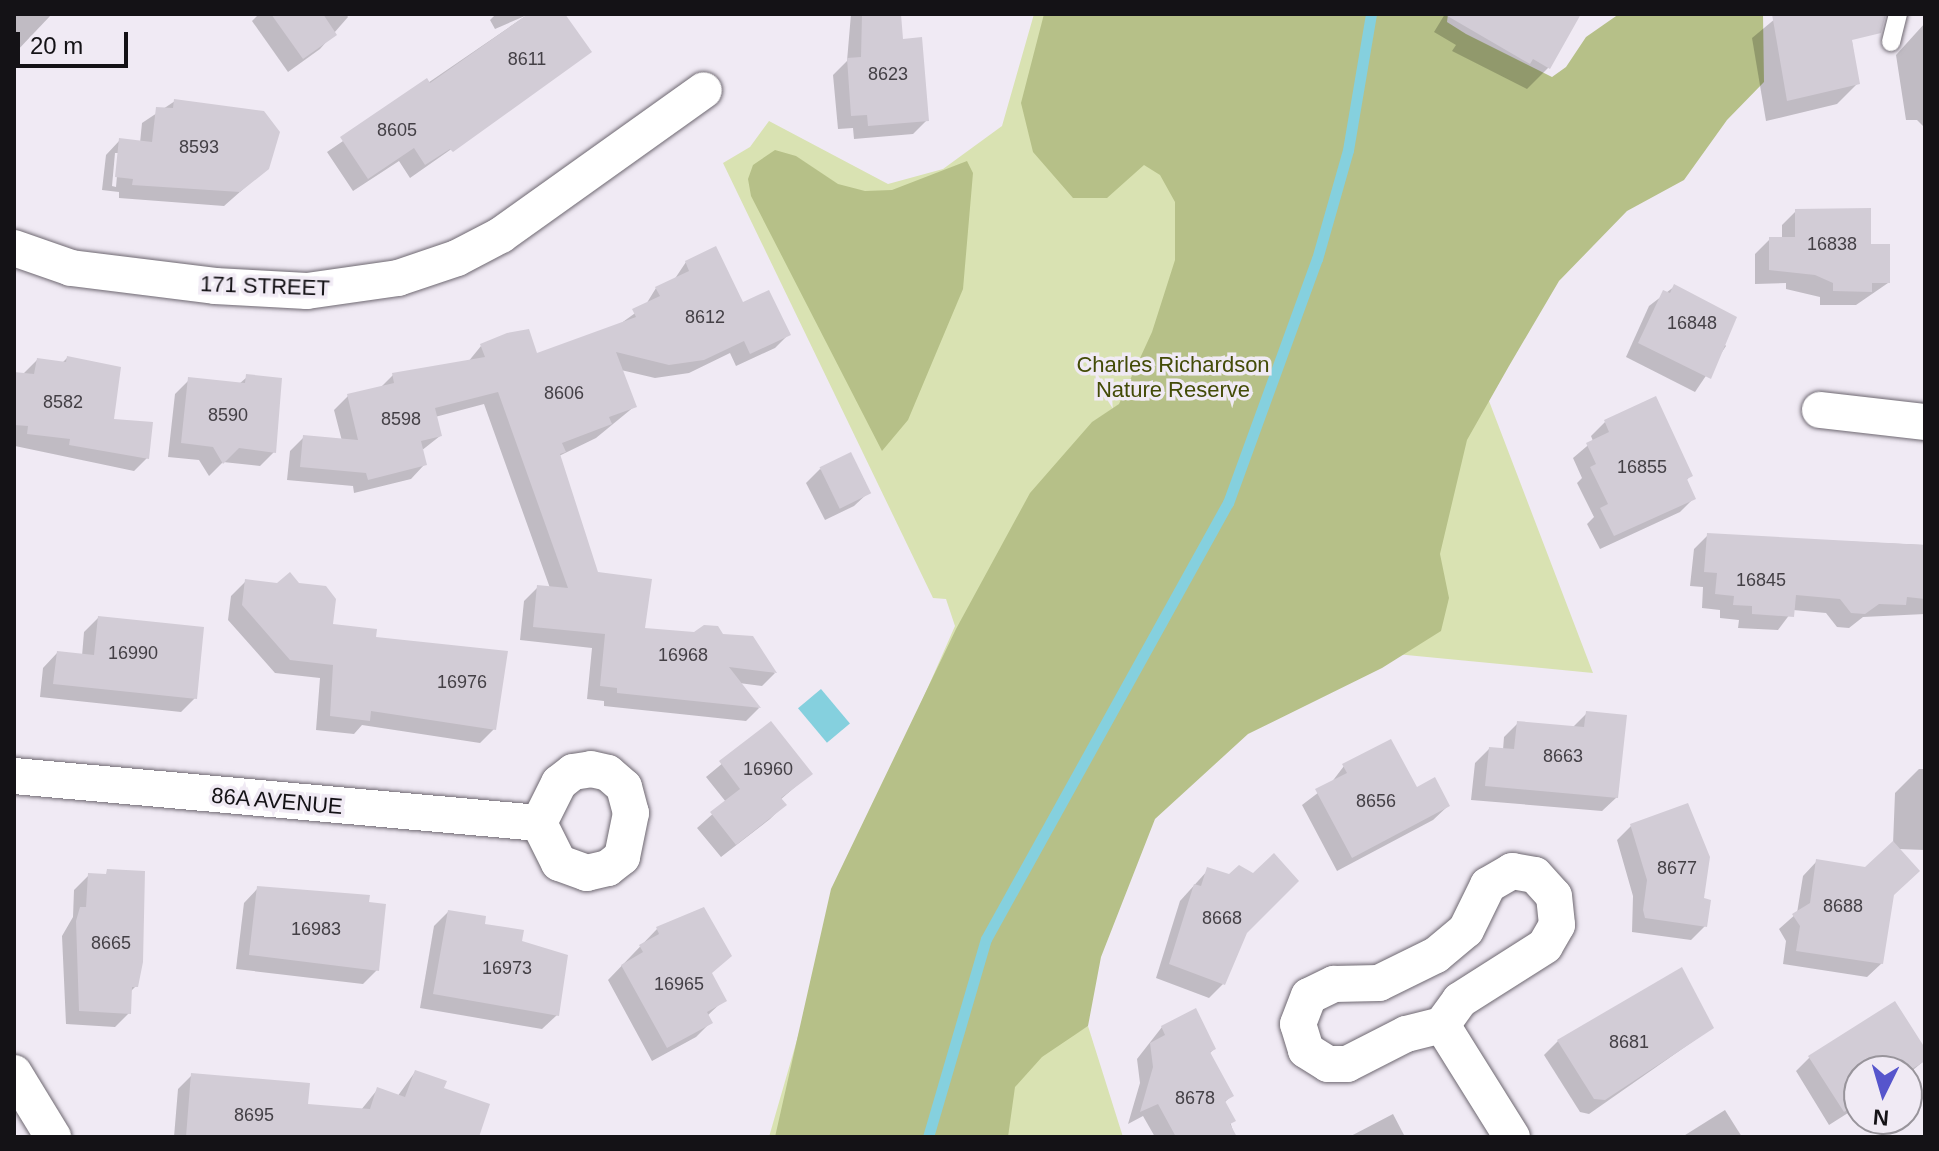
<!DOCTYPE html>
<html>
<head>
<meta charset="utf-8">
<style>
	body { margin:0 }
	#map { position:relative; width:1939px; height:1151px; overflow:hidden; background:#f0eaf4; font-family:Arial,sans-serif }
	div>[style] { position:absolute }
	.green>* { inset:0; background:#d9e2b2 }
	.forest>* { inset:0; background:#b6c088 }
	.water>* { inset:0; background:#85d0de; transform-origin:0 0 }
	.shadow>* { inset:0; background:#0003 }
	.stream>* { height:11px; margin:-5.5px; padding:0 5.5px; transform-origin:5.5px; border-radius:5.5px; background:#85d0de }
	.building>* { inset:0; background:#d2ccd6; transform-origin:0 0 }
	.roads { filter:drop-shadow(0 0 2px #6e6871) drop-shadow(0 0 2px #6e6871) }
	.service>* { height:18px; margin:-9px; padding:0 9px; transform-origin:9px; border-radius:9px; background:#fff }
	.minor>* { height:36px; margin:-18px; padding:0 18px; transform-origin:18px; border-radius:18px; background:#fff }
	span { translate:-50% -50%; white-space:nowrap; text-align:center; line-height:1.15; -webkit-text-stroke:7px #f0eaf4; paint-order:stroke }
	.number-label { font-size:18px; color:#444046 }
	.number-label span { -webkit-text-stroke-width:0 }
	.street-label { font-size:22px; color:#141216 }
	.park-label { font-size:22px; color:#434b07 }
	.frame { position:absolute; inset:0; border:16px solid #141216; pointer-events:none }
	.north { position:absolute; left:1843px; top:1055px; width:80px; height:80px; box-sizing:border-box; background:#f0eaf4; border:2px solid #98949b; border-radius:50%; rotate:185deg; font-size:22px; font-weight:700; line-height:32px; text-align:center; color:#141216 }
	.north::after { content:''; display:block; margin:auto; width:28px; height:36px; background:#5655cc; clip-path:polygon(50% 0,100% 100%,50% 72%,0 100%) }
	.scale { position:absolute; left:16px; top:32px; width:112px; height:36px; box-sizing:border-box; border:4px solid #141216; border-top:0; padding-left:10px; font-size:24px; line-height:28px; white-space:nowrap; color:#141216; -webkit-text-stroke:6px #f0eaf4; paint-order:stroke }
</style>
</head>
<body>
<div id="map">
	<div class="green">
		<i style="clip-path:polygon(1034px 14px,1446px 14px,1476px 367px,1593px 673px,1375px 652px,1237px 727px,1143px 815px,1075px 1034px,1088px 1026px,1123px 1137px,769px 1137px,843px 880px,955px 626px,946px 599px,933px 598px,723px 163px,750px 147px,769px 121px,888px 184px,943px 169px,1002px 126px)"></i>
	</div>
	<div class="forest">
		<i style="clip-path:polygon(1044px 14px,1448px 14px,1447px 22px,1466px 34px,1552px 77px,1566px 67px,1586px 37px,1619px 14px,1763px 14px,1764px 82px,1727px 120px,1684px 180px,1627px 211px,1559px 281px,1509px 366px,1467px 440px,1440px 554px,1449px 598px,1441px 631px,1382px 668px,1248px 734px,1155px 819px,1101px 957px,1088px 1026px,1042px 1057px,1015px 1087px,1008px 1137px,775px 1137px,831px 889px,956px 629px,1030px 493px,1092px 422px,1119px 404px,1152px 332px,1175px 260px,1175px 202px,1160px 175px,1144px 165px,1107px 198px,1073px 198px,1033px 152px,1021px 103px)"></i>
		<i style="clip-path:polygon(775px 150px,796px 156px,838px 184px,865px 191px,892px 190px,967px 161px,973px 173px,963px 289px,908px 420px,882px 451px,751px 196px,748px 179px,753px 165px)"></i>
	</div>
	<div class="water">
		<i style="left:821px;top:689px;width:45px;height:30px;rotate:50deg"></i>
	</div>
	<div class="shadow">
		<i style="clip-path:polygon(14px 14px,52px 14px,14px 54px)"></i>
		<i style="clip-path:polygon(259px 14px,346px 14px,348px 17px,320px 49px,288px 72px,252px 21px)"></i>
		<i style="clip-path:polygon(496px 14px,563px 14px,590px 52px,410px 178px,399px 161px,353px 191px,327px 152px,527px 15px,495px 29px,490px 20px)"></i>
		<i style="clip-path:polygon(851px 14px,899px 14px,902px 41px,927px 120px,913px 134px,854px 139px,853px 128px,838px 129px,833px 75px,847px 61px)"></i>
		<i style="clip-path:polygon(1445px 14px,1579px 14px,1548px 68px,1527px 89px,1452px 51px,1456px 45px,1434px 32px)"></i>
		<i style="clip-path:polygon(1781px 14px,1848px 14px,1858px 83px,1837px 104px,1766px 121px,1752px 38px)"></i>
		<i style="clip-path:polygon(1925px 23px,1925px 128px,1917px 120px,1906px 120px,1896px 55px)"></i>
		<i style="clip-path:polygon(evenodd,175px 101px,267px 168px,224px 206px,119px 198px,119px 192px,102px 190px,106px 155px,120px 140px,140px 143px,142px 123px,175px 101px,115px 153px,119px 153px,116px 187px,112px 186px,115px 153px)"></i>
		<i style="clip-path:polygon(1796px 211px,1888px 283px,1856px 305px,1820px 305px,1820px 297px,1786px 289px,1786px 283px,1755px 284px,1755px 254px,1770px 239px,1782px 239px,1782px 225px)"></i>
		<i style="clip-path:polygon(686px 262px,788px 335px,775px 348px,736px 366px,730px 353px,689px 373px,655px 378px,621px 370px,635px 406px,596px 438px,559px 456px,597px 574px,643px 629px,722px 636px,775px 673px,762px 686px,739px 683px,759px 708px,746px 721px,604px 706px,604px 701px,587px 699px,592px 648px,520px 640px,524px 601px,538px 587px,550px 588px,484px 404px,435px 417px,440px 436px,421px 451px,424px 465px,411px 479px,354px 493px,353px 486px,287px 480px,290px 451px,304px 437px,342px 441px,334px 410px,348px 396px,379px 389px,393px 375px,468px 362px,481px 346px,536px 355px,620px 324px,645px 306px,656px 288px,674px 280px)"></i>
		<i style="clip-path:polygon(1675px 286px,1726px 346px,1695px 392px,1626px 357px,1649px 306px)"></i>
		<i style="clip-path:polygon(67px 358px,112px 421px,147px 458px,134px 471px,15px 446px,14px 374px,24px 373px,37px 360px,62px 363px)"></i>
		<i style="clip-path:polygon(247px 377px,274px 452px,260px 466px,223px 462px,209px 476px,199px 460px,168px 457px,175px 394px,189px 380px,239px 384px)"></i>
		<i style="clip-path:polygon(1605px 422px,1690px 476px,1686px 481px,1694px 498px,1680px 512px,1600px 549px,1587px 524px,1594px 517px,1577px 483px,1582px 478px,1573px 458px,1593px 441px,1591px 436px)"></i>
		<i style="clip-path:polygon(820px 469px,869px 492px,854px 506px,825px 520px,806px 483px)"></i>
		<i style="clip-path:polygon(1708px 535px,1925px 545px,1925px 614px,1863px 617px,1849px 628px,1837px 627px,1826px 613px,1793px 610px,1778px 630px,1738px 628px,1739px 620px,1720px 618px,1720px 610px,1702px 608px,1703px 587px,1690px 586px,1694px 549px)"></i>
		<i style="clip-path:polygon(245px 582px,331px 626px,373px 638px,494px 729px,480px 743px,362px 725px,354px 734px,316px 730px,320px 678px,275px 673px,228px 620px,231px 596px)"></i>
		<i style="clip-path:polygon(98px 618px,195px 698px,181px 712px,40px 697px,43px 668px,57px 653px,82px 656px,84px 632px)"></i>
		<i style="clip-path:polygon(1587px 713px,1617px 797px,1602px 811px,1471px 800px,1475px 763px,1489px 749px,1503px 750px,1504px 737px,1518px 723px,1572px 728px)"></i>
		<i style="clip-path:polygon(771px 723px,810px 774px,780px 800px,784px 805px,770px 819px,721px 857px,697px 828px,726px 802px,706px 777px)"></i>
		<i style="clip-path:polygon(1344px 766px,1416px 790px,1448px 806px,1433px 820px,1337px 871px,1302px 805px,1331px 783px)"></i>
		<i style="clip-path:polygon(1919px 769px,1925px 769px,1925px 850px,1898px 849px,1882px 963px,1867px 977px,1783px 964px,1786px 941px,1779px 929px,1797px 913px,1803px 876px,1817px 861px,1866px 869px,1893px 844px,1895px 793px)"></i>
		<i style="clip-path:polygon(1631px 826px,1702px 900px,1705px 926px,1691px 940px,1632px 932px,1633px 896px,1617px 840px)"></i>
		<i style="clip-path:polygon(1208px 870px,1246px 932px,1224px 983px,1209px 998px,1156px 978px,1180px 901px)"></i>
		<i style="clip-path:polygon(89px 875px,136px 986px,130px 992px,129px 1013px,115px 1027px,66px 1024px,62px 936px,73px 917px,74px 890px)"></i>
		<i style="clip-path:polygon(258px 888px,377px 970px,363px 984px,236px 969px,244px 903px)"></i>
		<i style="clip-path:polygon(703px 909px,710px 973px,724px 1000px,707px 1016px,710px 1023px,696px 1037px,652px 1061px,608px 980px,657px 929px)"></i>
		<i style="clip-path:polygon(448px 912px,520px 942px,557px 1015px,542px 1029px,420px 1008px,434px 926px)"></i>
		<i style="clip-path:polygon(1162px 1027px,1214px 1049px,1209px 1054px,1231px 1096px,1224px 1103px,1235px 1137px,1155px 1137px,1143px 1116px,1128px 1124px,1140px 1083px,1137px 1059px)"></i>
		<i style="clip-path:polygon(1712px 1028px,1589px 1114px,1580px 1112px,1544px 1055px,1558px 1041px)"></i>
		<i style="clip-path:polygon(1925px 1051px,1925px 1060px,1907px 1075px,1907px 1071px,1859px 1071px,1859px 1106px,1829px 1125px,1796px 1071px,1810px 1057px)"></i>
		<i style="clip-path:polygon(415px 1072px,441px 1090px,477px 1137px,174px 1137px,178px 1089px,192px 1075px,306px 1106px,361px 1110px,377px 1090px,397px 1097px)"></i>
		<i style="clip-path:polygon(1725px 1110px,1742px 1137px,1682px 1137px)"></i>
		<i style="clip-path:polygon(1393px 1114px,1404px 1135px,1412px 1137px,1349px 1137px)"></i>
	</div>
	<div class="stream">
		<i style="left:928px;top:1137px;width:206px;rotate:-73.7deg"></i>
		<i style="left:986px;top:939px;width:499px;rotate:-61deg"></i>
		<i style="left:1228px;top:503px;width:260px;rotate:-70deg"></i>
		<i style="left:1317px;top:259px;width:113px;rotate:-74.1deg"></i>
		<i style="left:1348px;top:150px;width:138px;rotate:-80.4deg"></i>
	</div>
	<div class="building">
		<i style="clip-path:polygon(271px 14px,323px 14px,337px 35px,303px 59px)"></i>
		<i style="clip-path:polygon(528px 14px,565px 14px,592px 52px,453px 152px,450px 149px,425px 165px,414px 148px,368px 179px,340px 137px,427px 78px,430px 83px)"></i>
		<i style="clip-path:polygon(862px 14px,901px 14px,903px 39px,922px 37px,929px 121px,868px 126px,867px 115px,851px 116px,847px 58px,861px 57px)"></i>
		<i style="clip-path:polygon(1444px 14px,1581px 14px,1550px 69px,1533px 59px,1530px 64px)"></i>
		<i style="clip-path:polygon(1772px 14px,1886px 14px,1881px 33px,1852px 40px,1860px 84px,1787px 101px)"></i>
		<i style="clip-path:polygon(174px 99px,264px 111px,280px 132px,269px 169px,240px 192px,132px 185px,133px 179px,115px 177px,119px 138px,152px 142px,156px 107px,173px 108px)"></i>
		<i style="clip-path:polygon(1871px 208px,1871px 244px,1890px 244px,1890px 283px,1872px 283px,1872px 292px,1833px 291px,1833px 283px,1815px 275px,1769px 270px,1769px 237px,1795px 237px,1795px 209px)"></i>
		<i style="clip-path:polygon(716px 246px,743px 302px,769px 290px,791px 335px,750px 354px,744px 341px,704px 360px,669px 365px,616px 352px,637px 407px,609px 417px,612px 424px,562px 443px,566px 452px,560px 454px,598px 572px,652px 579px,645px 628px,694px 632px,704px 625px,718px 626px,723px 634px,753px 636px,777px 673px,729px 667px,761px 708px,617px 693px,617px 688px,600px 686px,605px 634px,533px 627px,537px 585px,568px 588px,498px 392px,435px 408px,442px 436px,421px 441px,427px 465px,368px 480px,366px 473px,300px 467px,303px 435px,358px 440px,347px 394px,394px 383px,392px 373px,485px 357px,480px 344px,507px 333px,529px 329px,537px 353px,636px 317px,632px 309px,660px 296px,655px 287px,689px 271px,685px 261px)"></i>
		<i style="clip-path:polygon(1674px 284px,1737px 317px,1711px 379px,1638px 343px,1663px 290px,1670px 293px)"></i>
		<i style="clip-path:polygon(67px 356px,121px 367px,114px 419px,153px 422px,149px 459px,69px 445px,70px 439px,27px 434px,28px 426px,14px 425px,14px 372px,34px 374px,37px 358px,66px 362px)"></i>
		<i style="clip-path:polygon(246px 374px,282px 378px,276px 453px,239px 448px,223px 464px,213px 447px,181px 443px,188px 377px,245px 383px)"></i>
		<i style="clip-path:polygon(1656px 396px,1693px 476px,1687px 479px,1696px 499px,1614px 536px,1600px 508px,1608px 504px,1590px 467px,1596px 464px,1586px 443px,1609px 432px,1604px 420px)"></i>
		<i style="left:851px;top:452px;width:46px;height:35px;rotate:64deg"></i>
		<i style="clip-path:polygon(1707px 533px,1925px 545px,1925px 599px,1907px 597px,1906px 605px,1879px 604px,1865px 614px,1851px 613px,1840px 599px,1796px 595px,1794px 617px,1752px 614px,1752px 606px,1733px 605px,1734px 596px,1715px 594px,1717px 573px,1704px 572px)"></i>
		<i style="clip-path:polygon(290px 572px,299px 583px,326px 586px,336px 599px,333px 624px,377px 629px,376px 637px,508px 651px,496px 730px,371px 711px,370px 721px,330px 716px,333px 665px,290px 660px,242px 605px,245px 579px,277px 583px)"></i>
		<i style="clip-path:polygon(98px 616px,204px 627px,197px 699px,53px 684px,57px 651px,94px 655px)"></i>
		<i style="clip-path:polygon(1586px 711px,1627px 715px,1618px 798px,1485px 786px,1489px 747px,1514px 749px,1517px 721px,1584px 727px)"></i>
		<i style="clip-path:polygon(771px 721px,813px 774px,781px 798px,787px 805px,736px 845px,710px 812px,740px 789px,719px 761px)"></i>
		<i style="clip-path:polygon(1391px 739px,1417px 787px,1435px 777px,1450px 806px,1352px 858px,1315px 789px,1347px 773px,1342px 764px)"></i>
		<i style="clip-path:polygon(1688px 803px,1710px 857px,1704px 898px,1711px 900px,1707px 927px,1645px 918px,1643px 910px,1647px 880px,1630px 824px)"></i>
		<i style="clip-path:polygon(1893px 841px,1920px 871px,1894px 895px,1883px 964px,1796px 951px,1800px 926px,1792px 914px,1810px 903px,1816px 859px,1865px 867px)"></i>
		<i style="clip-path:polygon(1274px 853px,1299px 881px,1247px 933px,1225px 985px,1169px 964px,1194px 884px,1201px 886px,1207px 867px,1229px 874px,1239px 865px,1253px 873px)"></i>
		<i style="clip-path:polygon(107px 869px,145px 871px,143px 962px,138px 987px,132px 987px,131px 1014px,79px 1011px,76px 921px,80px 907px,86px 907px,88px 873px,106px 874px)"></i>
		<i style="clip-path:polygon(257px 886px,370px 895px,369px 902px,386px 904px,379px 971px,249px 955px)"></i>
		<i style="clip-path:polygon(704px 907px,732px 956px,712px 973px,727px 1001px,707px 1012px,713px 1023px,667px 1048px,621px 965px,643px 952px,639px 945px,659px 934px,656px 927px)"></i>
		<i style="clip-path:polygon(448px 910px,486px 916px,485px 924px,524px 930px,522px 941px,568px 955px,559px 1016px,433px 994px)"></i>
		<i style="clip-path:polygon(1682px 967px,1714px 1028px,1605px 1100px,1594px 1099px,1557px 1040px)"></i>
		<i style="clip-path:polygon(1895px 1001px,1925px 1048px,1925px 1061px,1907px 1072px,1859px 1071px,1859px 1102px,1844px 1112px,1808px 1056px)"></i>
		<i style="clip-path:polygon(1196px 1008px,1216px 1049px,1210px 1052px,1234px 1096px,1225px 1101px,1236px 1121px,1230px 1124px,1237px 1137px,1176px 1137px,1158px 1104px,1140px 1112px,1153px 1067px,1150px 1043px,1165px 1035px,1161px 1026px)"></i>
		<i style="clip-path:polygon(415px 1070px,447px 1081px,444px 1088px,490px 1104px,479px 1137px,186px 1137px,191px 1073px,310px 1083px,308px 1104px,370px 1109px,377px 1087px,405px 1097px)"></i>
	</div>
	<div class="roads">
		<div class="service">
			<i style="left:1891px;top:42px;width:29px;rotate:-76deg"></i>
		</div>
		<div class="minor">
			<i style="left:14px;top:248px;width:60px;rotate:19.3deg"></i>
			<i style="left:71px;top:268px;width:145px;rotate:7.1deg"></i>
			<i style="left:215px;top:286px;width:92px;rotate:3.1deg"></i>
			<i style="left:307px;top:291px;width:92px;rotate:-8.1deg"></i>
			<i style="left:398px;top:278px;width:62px;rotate:-18.7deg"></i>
			<i style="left:457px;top:258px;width:50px;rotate:-27.6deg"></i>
			<i style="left:501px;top:235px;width:249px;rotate:-35.5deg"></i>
			<i style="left:1820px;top:410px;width:106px;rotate:6.5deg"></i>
			<i style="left:591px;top:769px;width:17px;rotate:13deg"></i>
			<i style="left:608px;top:773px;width:21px;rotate:41deg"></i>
			<i style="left:624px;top:787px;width:27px;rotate:75deg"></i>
			<i style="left:631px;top:813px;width:45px;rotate:101.6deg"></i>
			<i style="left:622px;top:857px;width:18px;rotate:142deg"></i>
			<i style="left:608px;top:868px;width:22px;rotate:167deg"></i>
			<i style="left:587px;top:873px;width:30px;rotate:-160deg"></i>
			<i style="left:559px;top:863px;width:45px;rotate:-116.6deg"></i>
			<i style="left:539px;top:823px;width:45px;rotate:-63.4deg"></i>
			<i style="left:559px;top:783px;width:18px;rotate:-38deg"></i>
			<i style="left:573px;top:772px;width:18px;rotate:-9deg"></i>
			<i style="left:14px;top:776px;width:527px;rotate:5.12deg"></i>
			<i style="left:1512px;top:871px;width:23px;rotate:10deg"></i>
			<i style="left:1535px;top:875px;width:28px;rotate:48deg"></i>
			<i style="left:1554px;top:896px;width:29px;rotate:84deg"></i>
			<i style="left:1557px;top:925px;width:24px;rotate:120deg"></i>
			<i style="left:1545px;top:946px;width:101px;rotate:147.6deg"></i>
			<i style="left:1460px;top:1000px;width:31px;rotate:126deg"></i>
			<i style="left:1442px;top:1025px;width:37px;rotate:166deg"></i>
			<i style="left:1406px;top:1034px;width:66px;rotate:153deg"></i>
			<i style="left:1347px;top:1064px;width:19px;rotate:180deg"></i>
			<i style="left:1328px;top:1064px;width:26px;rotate:-148deg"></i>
			<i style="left:1306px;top:1050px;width:27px;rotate:-107deg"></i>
			<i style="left:1298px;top:1024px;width:30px;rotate:-69deg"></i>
			<i style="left:1309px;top:996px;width:28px;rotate:-26deg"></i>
			<i style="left:1334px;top:984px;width:45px;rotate:-1.3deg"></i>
			<i style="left:1379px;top:983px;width:64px;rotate:-26.2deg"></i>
			<i style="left:1436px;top:955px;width:39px;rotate:-40deg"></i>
			<i style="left:1466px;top:930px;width:50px;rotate:-63.9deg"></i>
			<i style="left:1488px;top:885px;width:28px;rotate:-30deg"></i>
			<i style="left:1442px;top:1025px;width:132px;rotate:58deg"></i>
			<i style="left:14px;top:1073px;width:75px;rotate:58.6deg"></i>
		</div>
	</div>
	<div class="number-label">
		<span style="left:527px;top:59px">8611</span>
		<span style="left:888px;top:74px">8623</span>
		<span style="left:397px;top:130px">8605</span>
		<span style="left:199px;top:147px">8593</span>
		<span style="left:1832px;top:244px">16838</span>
		<span style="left:705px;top:317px">8612</span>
		<span style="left:1692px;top:323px">16848</span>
		<span style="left:564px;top:393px">8606</span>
		<span style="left:63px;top:402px">8582</span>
		<span style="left:228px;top:415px">8590</span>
		<span style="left:401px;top:419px">8598</span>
		<span style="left:1642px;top:467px">16855</span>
		<span style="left:1761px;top:580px">16845</span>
		<span style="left:133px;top:653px">16990</span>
		<span style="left:683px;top:655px">16968</span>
		<span style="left:462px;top:682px">16976</span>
		<span style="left:1563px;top:756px">8663</span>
		<span style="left:768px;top:769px">16960</span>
		<span style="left:1376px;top:801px">8656</span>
		<span style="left:1677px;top:868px">8677</span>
		<span style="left:1843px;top:906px">8688</span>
		<span style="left:1222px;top:918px">8668</span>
		<span style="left:316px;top:929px">16983</span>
		<span style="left:111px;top:943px">8665</span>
		<span style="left:507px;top:968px">16973</span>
		<span style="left:679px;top:984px">16965</span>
		<span style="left:1629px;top:1042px">8681</span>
		<span style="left:1195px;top:1098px">8678</span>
		<span style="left:254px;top:1115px">8695</span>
	</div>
	<div class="street-label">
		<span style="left:265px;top:286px;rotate:2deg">171 STREET</span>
		<span style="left:277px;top:801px;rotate:5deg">86A AVENUE</span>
	</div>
	<div class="park-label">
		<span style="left:1173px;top:377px">Charles Richardson<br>Nature Reserve</span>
	</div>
	<div class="frame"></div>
	<div class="north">N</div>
	<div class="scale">20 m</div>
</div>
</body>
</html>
